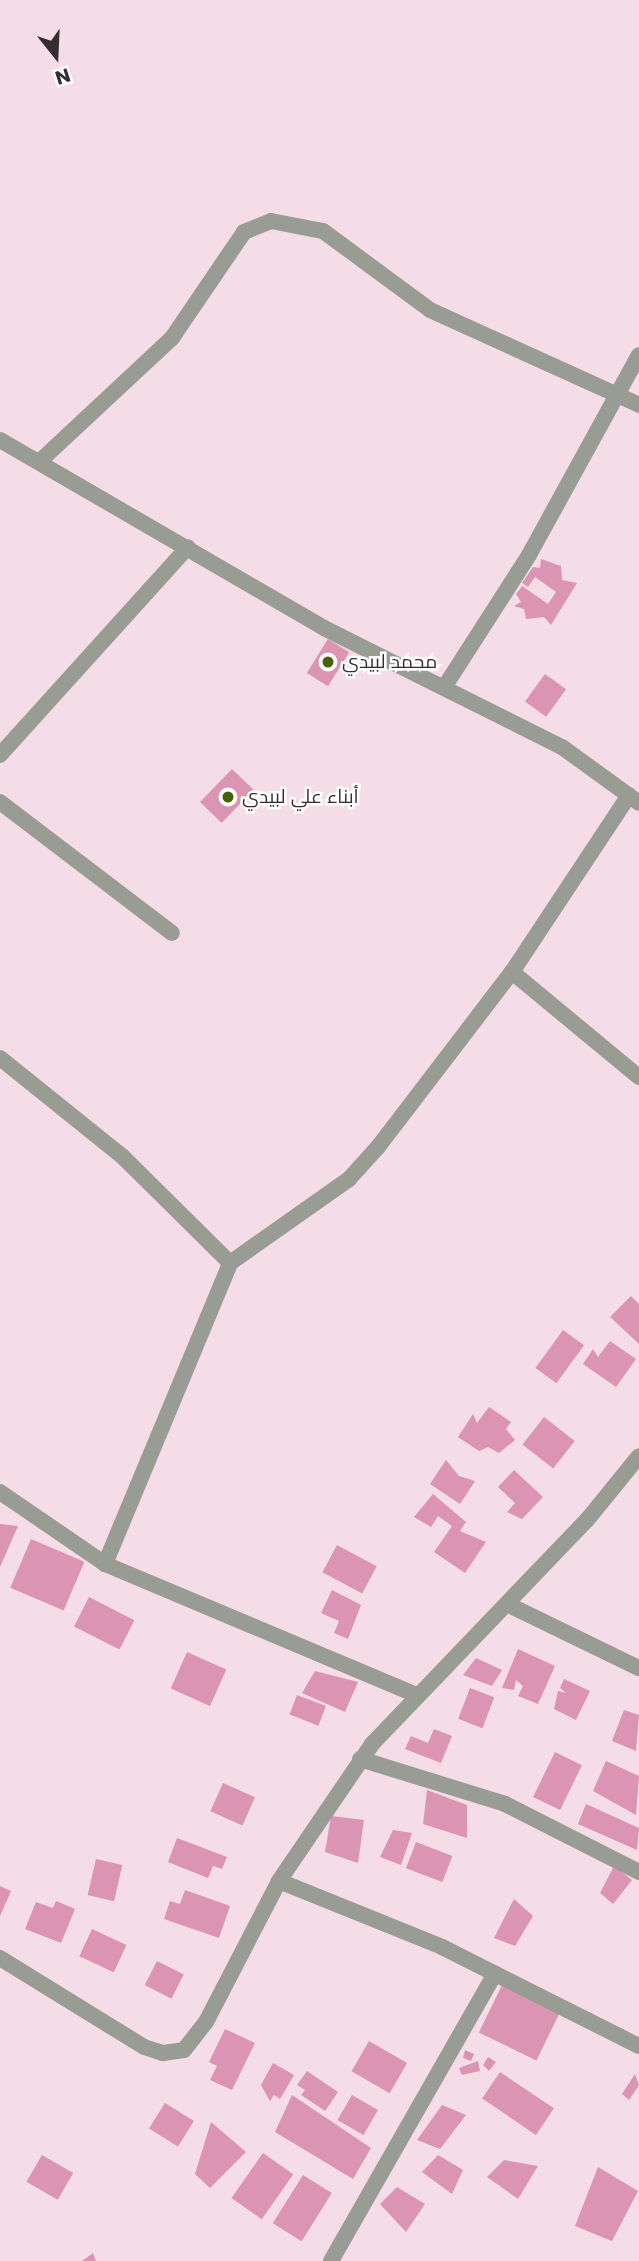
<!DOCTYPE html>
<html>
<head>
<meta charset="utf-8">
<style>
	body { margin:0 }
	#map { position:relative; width:639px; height:2261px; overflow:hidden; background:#f4dde6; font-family:Poppins,Cairo,sans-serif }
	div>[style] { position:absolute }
	.building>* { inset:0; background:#dc94b3; transform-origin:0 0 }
	.minor>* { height:16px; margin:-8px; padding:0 8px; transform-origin:8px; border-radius:8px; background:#999c94 }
	.dots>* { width:19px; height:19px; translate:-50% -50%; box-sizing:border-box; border:4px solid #fff; border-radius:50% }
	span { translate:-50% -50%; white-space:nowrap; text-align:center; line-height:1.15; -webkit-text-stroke:5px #fff; paint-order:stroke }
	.poi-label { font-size:19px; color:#362d31 }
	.left { translate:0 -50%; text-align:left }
	.north { position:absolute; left:21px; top:21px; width:70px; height:70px; -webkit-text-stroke:5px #fff; paint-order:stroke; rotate:162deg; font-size:19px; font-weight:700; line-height:28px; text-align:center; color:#362d31 }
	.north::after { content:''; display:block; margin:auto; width:24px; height:32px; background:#362d31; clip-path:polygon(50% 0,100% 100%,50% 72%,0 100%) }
</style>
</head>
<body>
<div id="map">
	<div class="building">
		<i style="clip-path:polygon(541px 559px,561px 566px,562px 580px,577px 583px,551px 625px,544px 617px,526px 619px,524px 609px,514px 606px,521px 602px,516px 594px,522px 586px,548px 604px,556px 592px,535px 577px,528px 587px,522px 583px,533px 567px,540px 568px)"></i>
		<i style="left:328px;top:639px;width:25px;height:40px;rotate:32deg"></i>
		<i style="left:545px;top:674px;width:26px;height:34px;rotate:36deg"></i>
		<i style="left:232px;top:769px;width:30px;height:46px;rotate:44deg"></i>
		<i style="clip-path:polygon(631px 1296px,639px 1304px,639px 1344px,610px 1317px)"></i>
		<i style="left:563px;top:1330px;width:26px;height:47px;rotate:36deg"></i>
		<i style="clip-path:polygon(610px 1341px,636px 1359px,616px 1387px,583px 1364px,593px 1349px,598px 1357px)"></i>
		<i style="clip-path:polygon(489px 1407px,511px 1422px,506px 1429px,515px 1440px,499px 1453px,488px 1447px,479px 1451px,458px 1437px,473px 1414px,477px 1423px)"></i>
		<i style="left:544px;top:1417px;width:39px;height:35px;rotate:38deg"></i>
		<i style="clip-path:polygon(446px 1460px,459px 1476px,475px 1481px,460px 1504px,430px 1484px)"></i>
		<i style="clip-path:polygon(514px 1470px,543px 1497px,522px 1519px,507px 1512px,515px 1503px,498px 1487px)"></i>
		<i style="clip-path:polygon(433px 1494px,466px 1522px,460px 1531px,486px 1542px,465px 1573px,434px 1552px,452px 1526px,438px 1516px,431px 1527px,414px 1517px)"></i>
		<i style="clip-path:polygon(0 1524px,18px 1526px,0 1567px)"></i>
		<i style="left:31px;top:1539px;width:58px;height:53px;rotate:23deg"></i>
		<i style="left:337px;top:1545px;width:45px;height:31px;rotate:28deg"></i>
		<i style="clip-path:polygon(332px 1590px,361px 1605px,348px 1639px,334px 1633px,339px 1621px,321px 1613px)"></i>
		<i style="left:89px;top:1597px;width:51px;height:33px;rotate:27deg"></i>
		<i style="clip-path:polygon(518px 1649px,555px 1666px,538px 1704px,518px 1696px,523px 1686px,516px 1680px,514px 1690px,502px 1688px)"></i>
		<i style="left:187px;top:1652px;width:43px;height:40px;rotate:24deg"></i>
		<i style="clip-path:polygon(476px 1658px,502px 1670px,492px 1686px,463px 1675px)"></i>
		<i style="clip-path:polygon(315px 1671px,358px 1682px,345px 1712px,302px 1693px)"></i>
		<i style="clip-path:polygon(564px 1679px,590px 1691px,576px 1720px,554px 1709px,558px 1691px,566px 1693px,560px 1688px)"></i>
		<i style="left:470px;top:1688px;width:26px;height:33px;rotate:21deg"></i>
		<i style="left:297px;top:1695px;width:31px;height:21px;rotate:21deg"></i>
		<i style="clip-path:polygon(624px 1710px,639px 1715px,636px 1751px,612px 1741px)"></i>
		<i style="clip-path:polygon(434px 1729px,452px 1736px,441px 1763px,405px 1749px,411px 1736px,428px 1743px)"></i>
		<i style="left:555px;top:1752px;width:30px;height:50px;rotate:26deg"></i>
		<i style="clip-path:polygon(606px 1761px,639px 1776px,636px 1815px,593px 1791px)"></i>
		<i style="left:223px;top:1783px;width:35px;height:31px;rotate:24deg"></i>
		<i style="clip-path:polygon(427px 1790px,467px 1805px,467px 1838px,423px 1824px)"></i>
		<i style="clip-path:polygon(586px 1804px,639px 1828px,637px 1850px,578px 1824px)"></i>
		<i style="clip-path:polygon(331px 1816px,364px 1820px,358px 1863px,325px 1852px)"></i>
		<i style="clip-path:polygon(393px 1830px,412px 1833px,401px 1865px,380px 1857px)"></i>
		<i style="clip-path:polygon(177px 1838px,227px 1857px,222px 1869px,213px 1866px,208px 1878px,168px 1862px)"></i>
		<i style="left:416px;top:1842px;width:39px;height:28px;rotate:21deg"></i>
		<i style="left:96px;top:1859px;width:27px;height:37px;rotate:13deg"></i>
		<i style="clip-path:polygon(614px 1866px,632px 1880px,613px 1904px,600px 1893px)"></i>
		<i style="clip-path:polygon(0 1886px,11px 1891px,0 1916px)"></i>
		<i style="clip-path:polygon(185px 1890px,230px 1906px,219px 1938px,164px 1919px,170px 1901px,180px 1904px)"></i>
		<i style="clip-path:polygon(514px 1899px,533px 1916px,515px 1946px,494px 1938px)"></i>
		<i style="clip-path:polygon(56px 1901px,75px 1909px,61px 1943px,25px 1929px,36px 1902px,53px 1908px)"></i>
		<i style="left:92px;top:1929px;width:38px;height:30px;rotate:25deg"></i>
		<i style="left:157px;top:1961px;width:30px;height:27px;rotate:27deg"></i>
		<i style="left:503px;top:1983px;width:64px;height:55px;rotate:26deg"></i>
		<i style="clip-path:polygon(225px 2029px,255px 2043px,232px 2090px,210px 2080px,217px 2066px,209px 2062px)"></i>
		<i style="left:369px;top:2041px;width:44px;height:35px;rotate:30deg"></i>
		<i style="clip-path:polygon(465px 2050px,474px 2054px,471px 2061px,463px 2058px)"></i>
		<i style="clip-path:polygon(488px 2057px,496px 2062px,489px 2071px,483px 2065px)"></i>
		<i style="clip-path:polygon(478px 2061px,480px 2071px,462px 2075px,459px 2068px)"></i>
		<i style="clip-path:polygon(273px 2063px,294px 2075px,280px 2099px,274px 2095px,270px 2101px,261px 2085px)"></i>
		<i style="clip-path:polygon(307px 2071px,338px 2092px,325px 2111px,301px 2095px,305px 2090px,297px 2085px)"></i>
		<i style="left:500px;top:2072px;width:65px;height:32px;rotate:34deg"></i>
		<i style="clip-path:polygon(635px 2074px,639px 2085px,629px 2100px,622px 2094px)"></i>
		<i style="clip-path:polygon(292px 2095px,371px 2148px,353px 2179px,275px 2132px)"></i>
		<i style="left:352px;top:2095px;width:30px;height:29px;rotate:30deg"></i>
		<i style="left:165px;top:2103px;width:34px;height:30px;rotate:32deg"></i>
		<i style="clip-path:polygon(442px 2105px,466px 2115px,440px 2149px,417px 2140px)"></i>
		<i style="clip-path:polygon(211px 2122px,246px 2152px,210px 2188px,195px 2174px)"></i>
		<i style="left:263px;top:2153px;width:37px;height:55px;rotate:35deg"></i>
		<i style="left:42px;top:2155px;width:36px;height:31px;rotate:30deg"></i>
		<i style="clip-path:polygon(438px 2155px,463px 2170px,452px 2194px,422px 2172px)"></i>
		<i style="clip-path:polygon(504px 2160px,538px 2166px,518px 2199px,487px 2177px)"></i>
		<i style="clip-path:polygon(598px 2167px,638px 2191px,612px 2241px,575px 2226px)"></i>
		<i style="left:303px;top:2175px;width:34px;height:57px;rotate:32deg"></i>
		<i style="clip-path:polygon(397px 2187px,425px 2204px,406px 2232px,380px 2204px)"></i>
		<i style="clip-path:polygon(93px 2253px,96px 2261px,82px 2261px)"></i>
	</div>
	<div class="minor">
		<i style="left:0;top:440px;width:375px;rotate:30.1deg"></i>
		<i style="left:324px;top:628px;width:266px;rotate:26.6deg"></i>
		<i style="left:562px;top:747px;width:95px;rotate:36deg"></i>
		<i style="left:39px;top:462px;width:182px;rotate:-43deg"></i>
		<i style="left:172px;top:338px;width:128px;rotate:-55.8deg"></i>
		<i style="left:244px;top:232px;width:29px;rotate:-22deg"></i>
		<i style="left:271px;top:221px;width:53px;rotate:10.9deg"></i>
		<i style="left:323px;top:231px;width:133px;rotate:36.4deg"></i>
		<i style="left:430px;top:310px;width:230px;rotate:24.4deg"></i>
		<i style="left:445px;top:686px;width:156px;rotate:-57.3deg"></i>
		<i style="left:529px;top:555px;width:228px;rotate:-61.2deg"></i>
		<i style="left:0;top:755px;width:280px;rotate:-47.9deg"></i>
		<i style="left:0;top:802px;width:216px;rotate:37.3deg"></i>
		<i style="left:512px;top:972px;width:165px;rotate:39.6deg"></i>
		<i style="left:0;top:1058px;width:156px;rotate:38.8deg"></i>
		<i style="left:122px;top:1156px;width:152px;rotate:44.7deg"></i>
		<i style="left:0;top:1492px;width:127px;rotate:34.4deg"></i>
		<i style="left:105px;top:1564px;width:337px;rotate:22.8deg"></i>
		<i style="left:105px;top:1564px;width:326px;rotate:-67.4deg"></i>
		<i style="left:230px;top:1263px;width:146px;rotate:-35.2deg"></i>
		<i style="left:349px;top:1179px;width:43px;rotate:-47.8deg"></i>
		<i style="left:378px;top:1147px;width:220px;rotate:-52.6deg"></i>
		<i style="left:512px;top:972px;width:212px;rotate:-56.5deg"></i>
		<i style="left:507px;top:1604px;width:147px;rotate:25.9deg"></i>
		<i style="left:360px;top:1759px;width:152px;rotate:17.2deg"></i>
		<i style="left:505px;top:1804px;width:150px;rotate:26.9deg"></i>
		<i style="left:279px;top:1881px;width:166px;rotate:-55.8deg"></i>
		<i style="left:372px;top:1744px;width:310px;rotate:-46.2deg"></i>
		<i style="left:587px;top:1520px;width:82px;rotate:-50.9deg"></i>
		<i style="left:0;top:1958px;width:169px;rotate:31.7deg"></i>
		<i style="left:144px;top:2047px;width:20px;rotate:18deg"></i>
		<i style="left:163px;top:2053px;width:21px;rotate:-8deg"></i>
		<i style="left:184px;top:2050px;width:36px;rotate:-52deg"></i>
		<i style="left:206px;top:2022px;width:159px;rotate:-62.6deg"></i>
		<i style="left:279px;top:1881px;width:176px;rotate:22deg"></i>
		<i style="left:442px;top:1947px;width:220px;rotate:26.7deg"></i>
		<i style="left:331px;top:2261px;width:331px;rotate:-60.3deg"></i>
	</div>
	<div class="dots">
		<i style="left:328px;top:662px;background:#485f0b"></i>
		<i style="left:228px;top:797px;background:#485f0b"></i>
	</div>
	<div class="poi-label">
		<span class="left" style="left:342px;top:662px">محمد لبيدي</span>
		<span class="left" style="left:242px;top:797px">أبناء علي لبيدي</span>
	</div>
	<div class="north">N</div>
</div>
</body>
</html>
